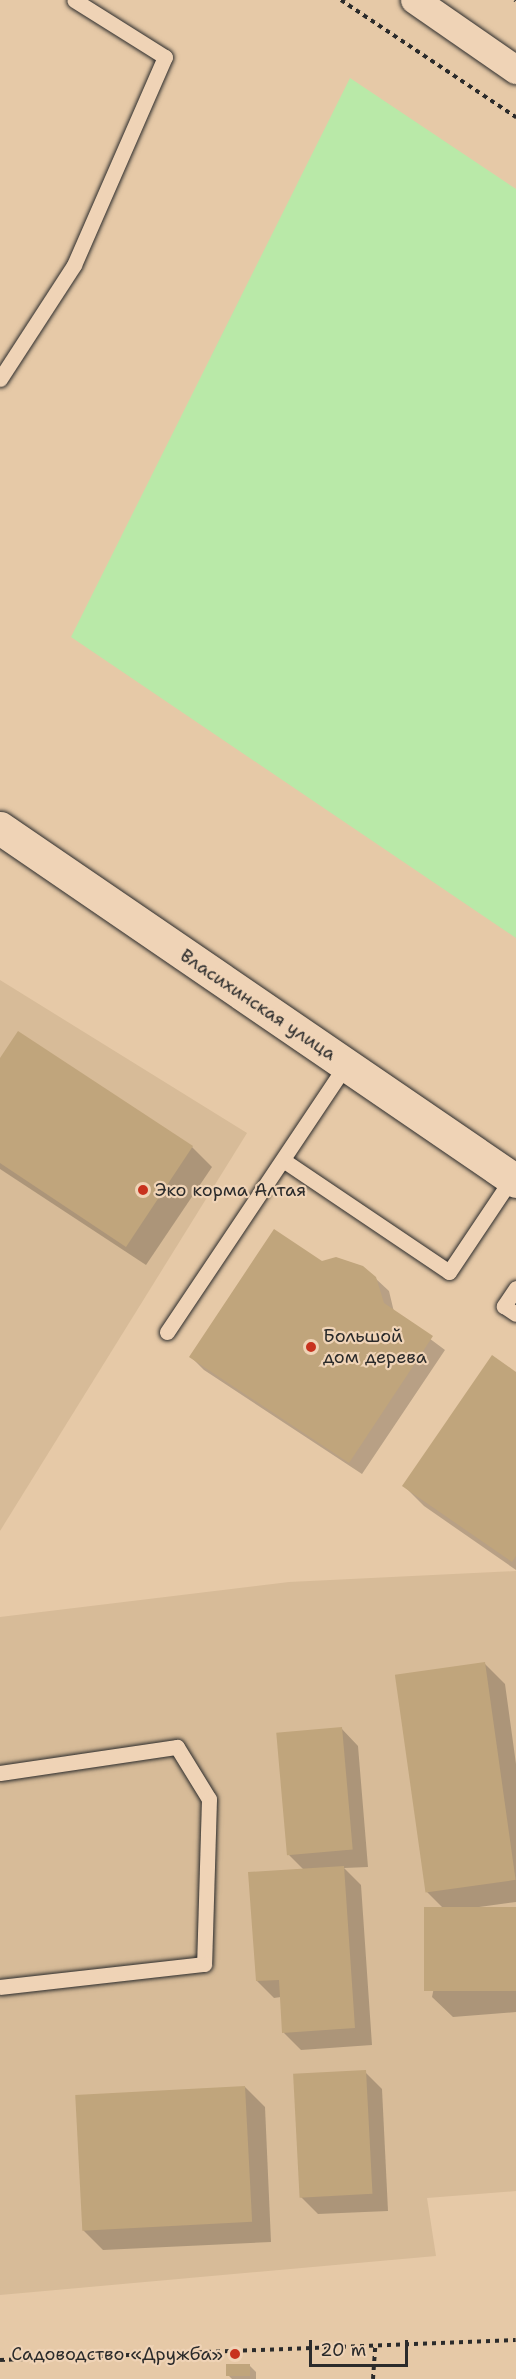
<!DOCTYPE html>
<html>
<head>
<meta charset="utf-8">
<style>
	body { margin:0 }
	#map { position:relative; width:516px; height:2379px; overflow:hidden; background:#e6c9a7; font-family:"Shantell Sans",sans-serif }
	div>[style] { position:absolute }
	.built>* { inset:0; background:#d7bb98 }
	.green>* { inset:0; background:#b9e9a8 }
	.shadow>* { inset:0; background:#0003 }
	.building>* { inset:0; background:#c0a57c; transform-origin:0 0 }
	.path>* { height:4px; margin-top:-2px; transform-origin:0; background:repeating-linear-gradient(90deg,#2b2b2b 0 4.5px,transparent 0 9px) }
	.roads { filter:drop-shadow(0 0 2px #2b2b2b) drop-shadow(0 0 2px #2b2b2b) }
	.service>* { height:15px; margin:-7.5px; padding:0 7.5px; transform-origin:7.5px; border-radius:7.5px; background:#efd3b6 }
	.minor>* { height:28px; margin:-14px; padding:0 14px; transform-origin:14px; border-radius:14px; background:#efd3b6 }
	.trunk>* { height:33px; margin:-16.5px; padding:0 16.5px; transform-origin:16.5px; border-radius:16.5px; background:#efd3b6 }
	.dots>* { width:16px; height:16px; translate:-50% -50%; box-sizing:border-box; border:3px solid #efd3b6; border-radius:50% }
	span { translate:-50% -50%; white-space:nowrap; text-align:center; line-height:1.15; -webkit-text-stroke:4.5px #efd3b6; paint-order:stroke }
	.street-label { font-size:18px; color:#2b2b2b }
	.poi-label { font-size:18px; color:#2b2b2b }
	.left { translate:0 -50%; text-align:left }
	.right { translate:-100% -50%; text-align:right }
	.scale { position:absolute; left:309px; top:2340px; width:99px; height:27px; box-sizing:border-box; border:3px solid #2b2b2b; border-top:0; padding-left:8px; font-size:18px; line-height:21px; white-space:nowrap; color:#2b2b2b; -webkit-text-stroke:4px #efd3b6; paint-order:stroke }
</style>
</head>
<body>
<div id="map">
	<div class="built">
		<i style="clip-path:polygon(0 980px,247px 1133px,0 1531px)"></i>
		<i style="clip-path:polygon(516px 1571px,516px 2191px,427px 2198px,436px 2256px,0 2295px,0 1617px,289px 1582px)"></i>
	</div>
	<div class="green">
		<i style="clip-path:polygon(350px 78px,516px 189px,516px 938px,71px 637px)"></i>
	</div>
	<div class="shadow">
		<i style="clip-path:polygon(0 1061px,192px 1147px,212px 1167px,146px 1265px,0 1169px)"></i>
		<i style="clip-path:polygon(322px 1262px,375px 1278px,389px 1291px,394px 1312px,445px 1350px,362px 1474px,204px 1370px,191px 1357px)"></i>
		<i style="clip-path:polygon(516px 1373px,516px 1570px,424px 1506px,404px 1486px)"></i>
		<i style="clip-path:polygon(485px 1664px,505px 1684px,516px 1764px,516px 1902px,450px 1911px,516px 1909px,516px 2012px,453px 2017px,432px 1997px,449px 1914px,427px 1892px)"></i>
		<i style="clip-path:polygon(341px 1728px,358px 1746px,368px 1867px,344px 1868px,361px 1885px,372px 2045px,301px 2050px,284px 2033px,281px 1997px,274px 1998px,257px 1981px,304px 1870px,288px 1854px)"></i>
		<i style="clip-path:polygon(365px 2072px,382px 2089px,388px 2211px,318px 2214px,301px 2197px)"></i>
		<i style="clip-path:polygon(245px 2087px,265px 2107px,271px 2242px,103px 2250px,83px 2230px)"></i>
		<i style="clip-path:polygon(249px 2365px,256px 2372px,256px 2379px,232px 2379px,228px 2375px)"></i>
	</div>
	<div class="building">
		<i style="clip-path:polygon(18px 1031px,193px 1146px,126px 1247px,0 1163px,0 1058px)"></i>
		<i style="clip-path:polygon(274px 1229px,322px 1261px,336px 1257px,363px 1266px,376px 1277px,384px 1303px,433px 1336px,349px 1463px,189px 1357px)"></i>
		<i style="clip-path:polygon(492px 1355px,516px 1372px,516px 1556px,512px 1562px,402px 1486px)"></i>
		<i style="left:485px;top:1662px;width:220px;height:91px;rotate:82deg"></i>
		<i style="left:342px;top:1727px;width:123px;height:66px;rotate:85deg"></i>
		<i style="clip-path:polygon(344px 1866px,355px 2028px,282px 2033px,279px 1980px,256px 1981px,248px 1872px)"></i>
		<i style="left:516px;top:1907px;width:84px;height:92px;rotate:90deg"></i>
		<i style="left:366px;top:2070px;width:124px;height:73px;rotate:87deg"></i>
		<i style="left:245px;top:2086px;width:136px;height:170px;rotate:87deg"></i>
		<i style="left:226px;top:2364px;width:24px;height:12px"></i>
	</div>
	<div class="path">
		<i style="left:341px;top:0;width:211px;rotate:33.8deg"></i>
		<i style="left:515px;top:0;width:1px;rotate:45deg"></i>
		<i style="left:0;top:2360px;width:516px;rotate:-2.22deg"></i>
		<i style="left:373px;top:2379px;width:32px;rotate:-86deg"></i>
	</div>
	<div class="roads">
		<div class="service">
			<i style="left:0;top:379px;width:136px;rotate:-57deg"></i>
			<i style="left:74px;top:265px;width:227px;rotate:-66.4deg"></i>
			<i style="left:165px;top:57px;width:107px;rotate:-147.9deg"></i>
			<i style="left:283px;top:1160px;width:200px;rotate:34deg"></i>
			<i style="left:449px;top:1272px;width:113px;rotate:-56.2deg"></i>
			<i style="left:516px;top:1288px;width:22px;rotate:124deg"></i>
			<i style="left:504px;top:1306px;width:14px;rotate:34deg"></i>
			<i style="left:167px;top:1332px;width:321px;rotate:-56.2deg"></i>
			<i style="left:0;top:1773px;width:179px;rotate:-8.4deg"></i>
			<i style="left:177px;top:1747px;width:61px;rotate:58.4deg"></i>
			<i style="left:209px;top:1799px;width:165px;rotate:91.7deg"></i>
			<i style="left:204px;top:1964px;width:205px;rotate:173.6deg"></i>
		</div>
		<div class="minor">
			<i style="left:415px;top:0;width:123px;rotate:34.7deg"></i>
		</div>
		<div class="trunk">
			<i style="left:0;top:828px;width:625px;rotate:34.38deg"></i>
		</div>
	</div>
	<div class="dots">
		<i style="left:143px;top:1190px;background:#c8321e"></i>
		<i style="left:311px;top:1347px;background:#c8321e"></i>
		<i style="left:235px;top:2354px;background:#c8321e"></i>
	</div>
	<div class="street-label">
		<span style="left:258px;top:1005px;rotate:34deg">Власихинская улица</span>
	</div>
	<div class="poi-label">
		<span class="left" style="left:155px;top:1190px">Эко корма Алтая</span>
		<span class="left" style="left:323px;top:1347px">Большой<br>дом дерева</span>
		<span class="right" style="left:223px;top:2354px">Садоводство «Дружба»</span>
	</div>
	<div class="scale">20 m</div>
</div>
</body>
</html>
